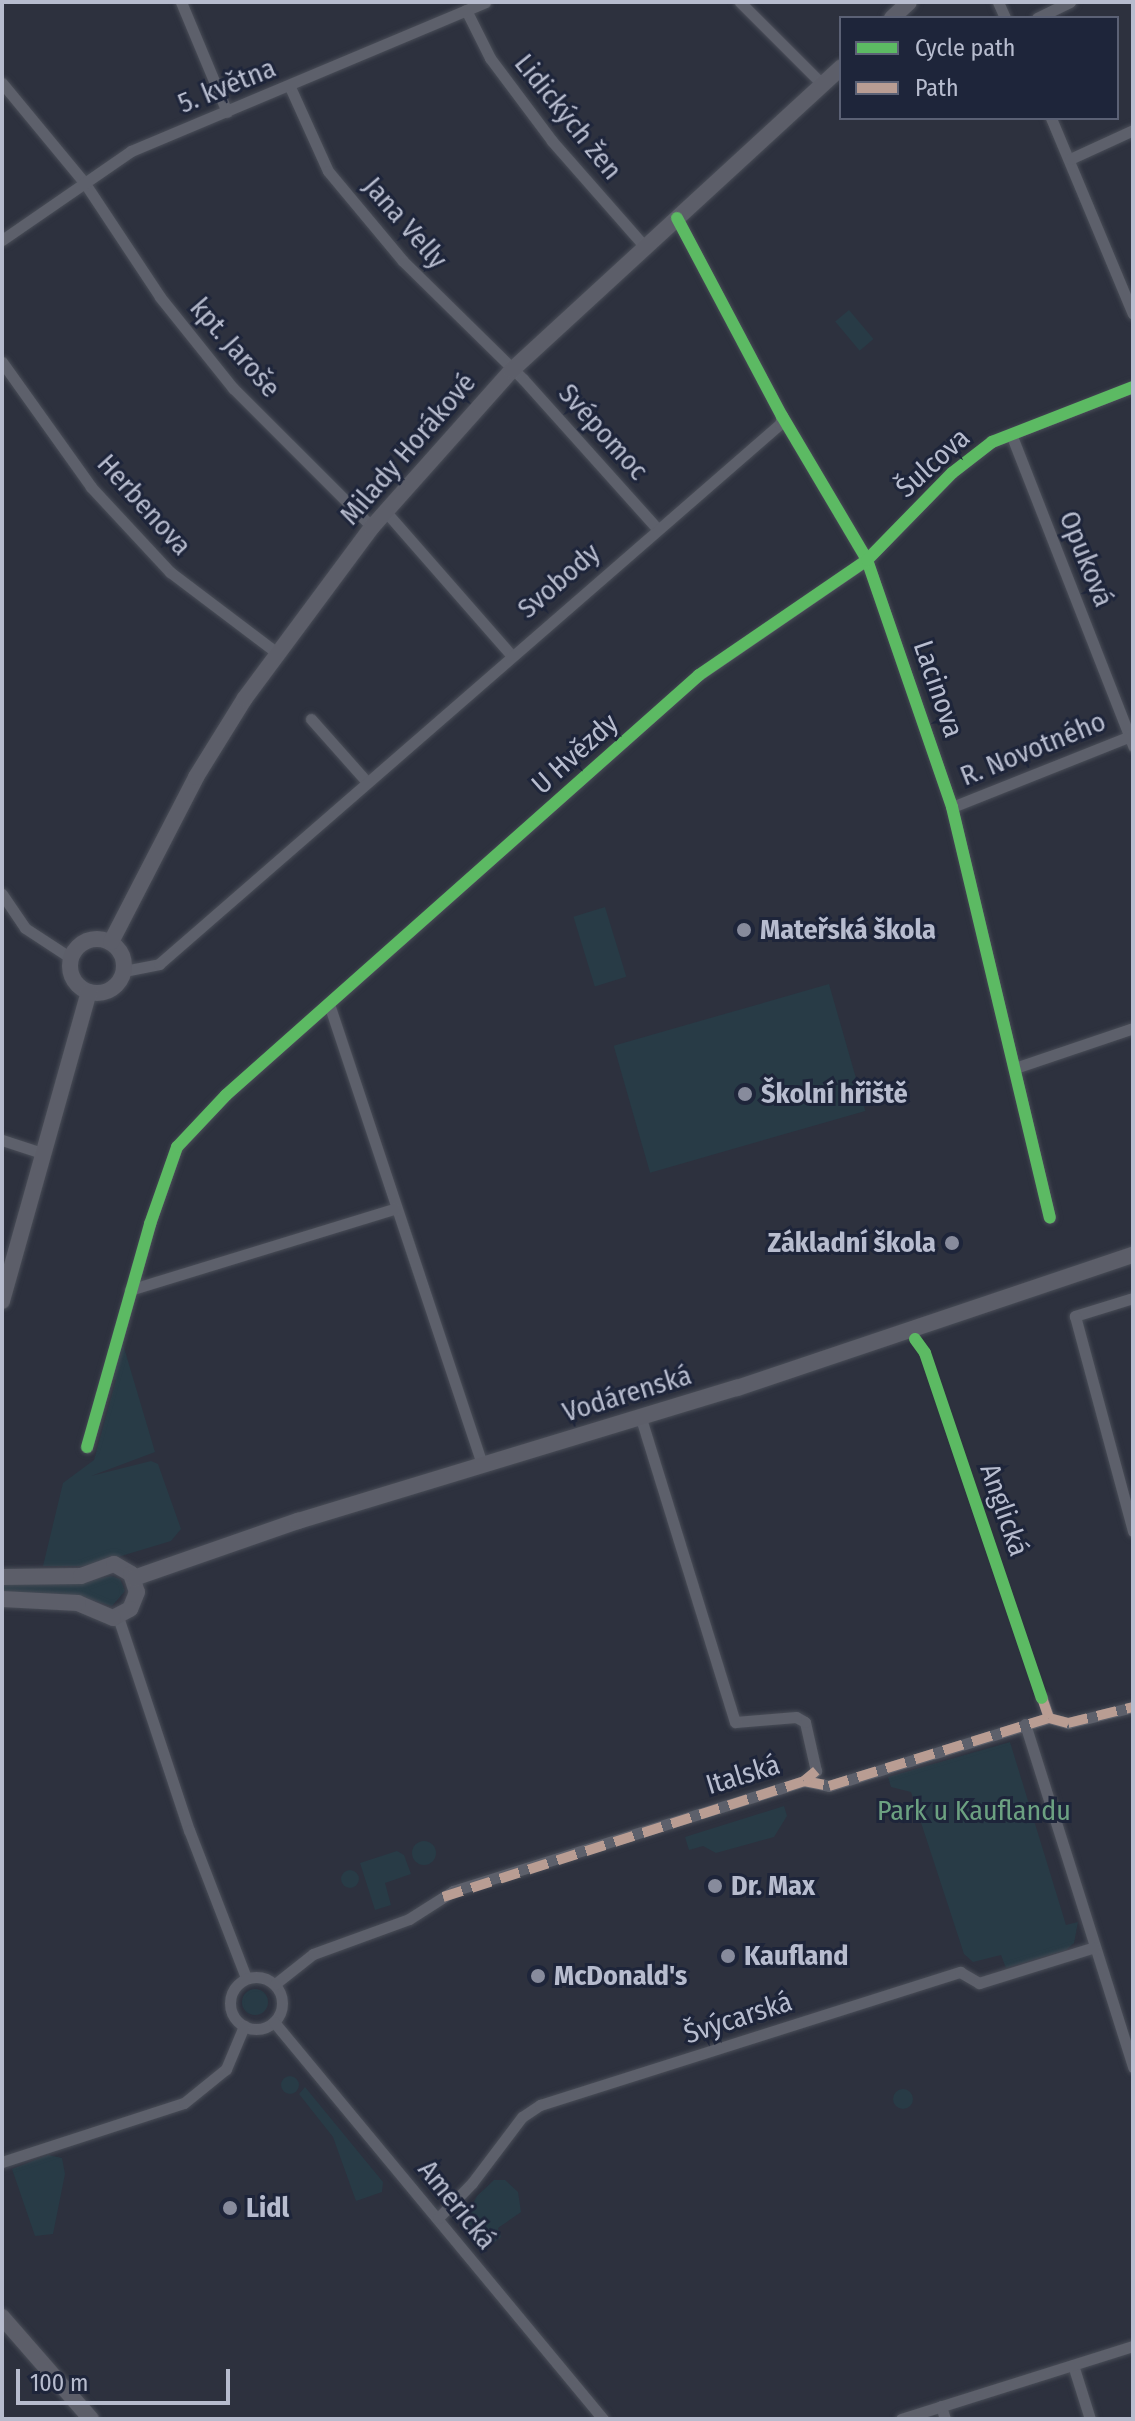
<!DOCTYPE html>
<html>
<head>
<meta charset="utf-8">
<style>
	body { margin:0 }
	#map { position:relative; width:1135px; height:2421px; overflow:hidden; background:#2d313e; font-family:"Fira Sans Condensed",sans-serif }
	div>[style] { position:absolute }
	.green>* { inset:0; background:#283b46; transform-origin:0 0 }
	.round { border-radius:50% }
	.roads { filter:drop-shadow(0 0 2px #494d57) drop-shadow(0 0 2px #494d57) }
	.street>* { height:11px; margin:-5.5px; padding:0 5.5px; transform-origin:5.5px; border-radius:5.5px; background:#5d606b }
	.street>.ring { margin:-5.5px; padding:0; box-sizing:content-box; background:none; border:11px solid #5d606b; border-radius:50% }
	.secondary>* { height:16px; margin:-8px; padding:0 8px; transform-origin:8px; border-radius:8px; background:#5c5e69 }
	.secondary>.ring { margin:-8px; padding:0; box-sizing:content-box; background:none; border:16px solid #5c5e69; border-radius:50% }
	.quiet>* { height:10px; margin-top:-5px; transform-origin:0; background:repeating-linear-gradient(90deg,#b99d93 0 20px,transparent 0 30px) }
	.cycleway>* { height:12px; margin:-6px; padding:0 6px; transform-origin:6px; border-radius:6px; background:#5cba63 }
	.dots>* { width:22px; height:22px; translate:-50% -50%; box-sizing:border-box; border:4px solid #1e253a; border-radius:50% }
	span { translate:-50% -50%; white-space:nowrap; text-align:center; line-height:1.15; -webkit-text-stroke:6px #1e253a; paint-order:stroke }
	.street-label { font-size:28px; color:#b7bcce }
	.poi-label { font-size:28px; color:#b7bcce; font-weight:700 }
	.left { translate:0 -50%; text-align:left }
	.right { translate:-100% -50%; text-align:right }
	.park-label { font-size:28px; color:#6ca181 }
	.frame { position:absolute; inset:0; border:4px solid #b7bcce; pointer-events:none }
	.legend { position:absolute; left:839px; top:16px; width:280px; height:104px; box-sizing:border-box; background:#1e253a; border:2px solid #5b6175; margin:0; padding:10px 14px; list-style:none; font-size:24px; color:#b7bcce }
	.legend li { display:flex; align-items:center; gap:16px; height:40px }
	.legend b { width:40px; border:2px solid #5b6175 }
	.scale { position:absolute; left:16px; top:2369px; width:214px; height:36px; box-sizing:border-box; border:4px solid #b7bcce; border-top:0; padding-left:10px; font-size:24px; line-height:28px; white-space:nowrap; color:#b7bcce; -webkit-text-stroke:6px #1e253a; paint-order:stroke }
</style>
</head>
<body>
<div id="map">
	<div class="green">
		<i style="left:849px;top:310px;width:38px;height:18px;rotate:50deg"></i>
		<i style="left:605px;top:907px;width:73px;height:33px;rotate:73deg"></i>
		<i style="left:829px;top:984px;width:132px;height:224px;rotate:74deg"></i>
		<i style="clip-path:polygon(122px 1341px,155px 1452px,91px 1476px,151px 1461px,158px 1464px,181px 1529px,171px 1541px,88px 1566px,43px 1566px,63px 1483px,94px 1460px,116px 1380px,108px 1377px)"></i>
		<i style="clip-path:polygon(111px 1576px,120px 1579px,125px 1591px,112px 1606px,82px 1597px,2px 1593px,2px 1583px,77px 1583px)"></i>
		<i style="clip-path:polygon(1010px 1742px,1066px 1925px,1078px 1922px,1074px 1943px,1066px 1950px,1006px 1968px,1001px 1955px,973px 1962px,964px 1954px,911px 1792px,891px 1787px,888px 1777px)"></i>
		<i style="clip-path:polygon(784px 1806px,787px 1816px,774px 1837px,716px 1853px,703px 1846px,689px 1850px,685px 1837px)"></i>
		<i class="round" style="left:412px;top:1841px;width:24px;height:24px"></i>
		<i style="clip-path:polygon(397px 1851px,404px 1855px,411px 1874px,385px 1883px,391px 1905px,375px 1910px,360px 1863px)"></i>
		<i class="round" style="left:341px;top:1870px;width:18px;height:18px"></i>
		<i class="round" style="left:242px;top:1989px;width:26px;height:26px"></i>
		<i class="round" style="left:281px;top:2076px;width:18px;height:18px"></i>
		<i style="clip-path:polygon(305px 2087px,383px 2182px,382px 2192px,356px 2201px,333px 2137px,299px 2094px)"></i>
		<i class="round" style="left:893px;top:2089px;width:20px;height:20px"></i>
		<i style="clip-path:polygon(48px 2155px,62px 2158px,65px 2174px,53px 2234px,35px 2236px,12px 2169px)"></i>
		<i style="clip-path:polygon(494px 2180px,505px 2180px,518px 2192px,521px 2212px,498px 2228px,501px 2237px,482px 2252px,465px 2218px,477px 2196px)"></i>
	</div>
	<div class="roads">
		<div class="street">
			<i style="left:181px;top:2px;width:119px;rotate:67.3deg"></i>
			<i style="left:740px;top:2px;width:117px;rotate:45deg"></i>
			<i style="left:998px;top:2px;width:17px;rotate:66deg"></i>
			<i style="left:466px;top:10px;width:54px;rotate:63.4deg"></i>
			<i style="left:490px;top:58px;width:104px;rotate:53.2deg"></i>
			<i style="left:552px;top:141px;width:141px;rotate:48.7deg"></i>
			<i style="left:1037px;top:18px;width:37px;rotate:-26deg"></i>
			<i style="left:2px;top:83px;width:129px;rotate:50.4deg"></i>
			<i style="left:84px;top:182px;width:138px;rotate:56.5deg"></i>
			<i style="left:160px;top:297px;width:117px;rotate:51.3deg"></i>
			<i style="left:233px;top:388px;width:197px;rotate:45deg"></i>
			<i style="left:290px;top:87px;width:92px;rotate:65.7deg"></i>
			<i style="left:328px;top:171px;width:117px;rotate:50.2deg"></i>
			<i style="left:403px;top:261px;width:168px;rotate:44.5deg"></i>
			<i style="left:523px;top:379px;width:199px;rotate:48.1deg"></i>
			<i style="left:1051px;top:118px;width:212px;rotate:67.3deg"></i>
			<i style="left:1070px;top:159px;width:69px;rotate:-24.7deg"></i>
			<i style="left:677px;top:218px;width:224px;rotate:62.1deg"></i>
			<i style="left:782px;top:416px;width:167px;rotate:59.4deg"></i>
			<i style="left:867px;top:560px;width:261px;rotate:71deg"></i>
			<i style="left:952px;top:807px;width:422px;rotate:76.6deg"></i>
			<i style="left:2px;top:240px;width:157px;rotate:-34.6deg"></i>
			<i style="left:131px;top:151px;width:384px;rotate:-22.8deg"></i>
			<i style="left:2px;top:362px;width:153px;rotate:54.5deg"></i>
			<i style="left:91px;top:487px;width:116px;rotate:47.1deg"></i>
			<i style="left:170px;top:572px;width:134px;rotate:37.1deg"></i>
			<i style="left:1011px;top:434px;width:335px;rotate:68.6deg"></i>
			<i style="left:386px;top:512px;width:190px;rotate:48.8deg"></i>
			<i style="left:311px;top:719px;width:84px;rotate:48.4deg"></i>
			<i style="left:952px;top:807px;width:195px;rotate:-21.7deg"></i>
			<i style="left:2px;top:894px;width:41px;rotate:55.9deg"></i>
			<i style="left:25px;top:928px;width:55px;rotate:33.1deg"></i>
			<i style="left:124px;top:971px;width:36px;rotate:-11deg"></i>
			<i style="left:159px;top:964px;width:823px;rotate:-41.01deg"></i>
			<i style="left:780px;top:424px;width:8px;rotate:-76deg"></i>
			<i style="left:329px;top:1004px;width:486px;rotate:71.6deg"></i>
			<i style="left:1018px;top:1067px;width:121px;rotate:-18.7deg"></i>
			<i style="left:2px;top:1140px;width:42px;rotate:18deg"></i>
			<i style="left:130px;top:1290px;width:278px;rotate:-17.1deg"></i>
			<i style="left:1133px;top:1298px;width:61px;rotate:162.8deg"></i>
			<i style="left:1075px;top:1316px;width:223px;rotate:74.9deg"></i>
			<i style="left:87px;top:1447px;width:232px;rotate:-74.2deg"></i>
			<i style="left:150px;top:1224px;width:82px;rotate:-70.7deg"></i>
			<i style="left:177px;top:1147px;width:71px;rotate:-46.7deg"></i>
			<i style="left:226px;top:1095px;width:633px;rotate:-41.6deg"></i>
			<i style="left:699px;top:675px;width:204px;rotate:-34.4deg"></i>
			<i style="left:867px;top:560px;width:122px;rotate:-45.7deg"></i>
			<i style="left:952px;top:473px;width:51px;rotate:-37.8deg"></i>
			<i style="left:992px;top:442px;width:151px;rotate:-21.3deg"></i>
			<i style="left:118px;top:1617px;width:225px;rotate:71.6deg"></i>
			<i style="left:189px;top:1830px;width:159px;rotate:68.9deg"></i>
			<i style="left:1049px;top:1718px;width:20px;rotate:15deg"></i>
			<i style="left:1068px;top:1723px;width:67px;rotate:-13.8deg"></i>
			<i style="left:1025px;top:1724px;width:360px;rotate:72.5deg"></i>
			<i style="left:804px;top:1781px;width:25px;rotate:11deg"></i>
			<i style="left:829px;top:1786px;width:230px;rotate:-17.2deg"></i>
			<i style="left:1049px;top:1718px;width:21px;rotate:-109deg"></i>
			<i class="ring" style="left:230px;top:1977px;width:41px;height:41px"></i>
			<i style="left:275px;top:1984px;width:48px;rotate:-38.3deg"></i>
			<i style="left:313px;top:1954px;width:102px;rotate:-20deg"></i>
			<i style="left:409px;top:1919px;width:52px;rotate:-32.5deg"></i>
			<i style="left:453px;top:1891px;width:368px;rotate:-17.4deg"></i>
			<i style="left:804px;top:1781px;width:16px;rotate:-40deg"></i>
			<i style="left:816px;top:1771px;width:50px;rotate:-102.7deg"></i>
			<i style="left:805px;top:1722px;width:10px;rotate:-151deg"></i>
			<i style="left:796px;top:1717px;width:61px;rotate:175.3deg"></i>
			<i style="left:735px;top:1722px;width:320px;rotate:-107.2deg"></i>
			<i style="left:274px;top:2022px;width:516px;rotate:50.35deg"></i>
			<i style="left:2px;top:2162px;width:191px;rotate:-18deg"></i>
			<i style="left:184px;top:2103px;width:54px;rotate:-39deg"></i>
			<i style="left:226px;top:2069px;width:47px;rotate:-67.3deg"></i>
			<i style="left:438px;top:2218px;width:49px;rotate:-45.8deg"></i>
			<i style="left:472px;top:2183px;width:83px;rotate:-52.9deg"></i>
			<i style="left:522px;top:2117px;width:22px;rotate:-34deg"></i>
			<i style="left:540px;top:2105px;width:441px;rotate:-17.6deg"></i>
			<i style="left:960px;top:1972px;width:22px;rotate:30deg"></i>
			<i style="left:979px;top:1983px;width:121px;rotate:-17.2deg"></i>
			<i style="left:1073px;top:2365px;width:57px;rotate:72.5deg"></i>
			<i style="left:941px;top:2406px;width:14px;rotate:73deg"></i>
			<i style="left:901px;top:2419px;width:243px;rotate:-17.5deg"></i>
		</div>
		<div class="secondary">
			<i style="left:892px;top:18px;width:23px;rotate:-43deg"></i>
			<i class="ring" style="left:70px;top:939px;width:38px;height:38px"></i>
			<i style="left:111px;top:942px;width:186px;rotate:-62.7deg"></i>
			<i style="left:196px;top:777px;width:93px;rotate:-58.2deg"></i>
			<i style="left:245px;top:698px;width:213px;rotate:-53.4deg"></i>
			<i style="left:372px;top:527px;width:210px;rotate:-48.3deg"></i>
			<i style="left:512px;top:370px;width:447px;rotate:-42.6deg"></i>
			<i style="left:2px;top:1301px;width:321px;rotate:-74.3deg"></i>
			<i style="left:2px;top:1577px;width:79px;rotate:-0.7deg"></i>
			<i style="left:81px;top:1576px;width:35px;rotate:-20deg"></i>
			<i style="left:114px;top:1564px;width:20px;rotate:30deg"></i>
			<i style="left:131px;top:1574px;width:19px;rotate:72deg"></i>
			<i style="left:137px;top:1592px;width:18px;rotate:112deg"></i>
			<i style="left:130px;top:1609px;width:19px;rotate:152deg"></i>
			<i style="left:113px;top:1618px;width:38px;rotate:-157deg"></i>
			<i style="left:78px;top:1603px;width:76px;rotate:-177deg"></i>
			<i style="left:134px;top:1578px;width:174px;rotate:-19.2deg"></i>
			<i style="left:298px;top:1521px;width:459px;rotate:-16.9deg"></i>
			<i style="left:737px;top:1388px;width:418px;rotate:-18.6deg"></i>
			<i style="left:2px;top:2317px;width:135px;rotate:48.9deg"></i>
		</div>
	</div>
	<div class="quiet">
		<i style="left:1049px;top:1718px;width:20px;rotate:15deg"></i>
		<i style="left:1068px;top:1723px;width:67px;rotate:-13.8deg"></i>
		<i style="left:804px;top:1781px;width:25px;rotate:11deg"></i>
		<i style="left:829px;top:1786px;width:230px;rotate:-17.2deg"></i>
		<i style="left:1049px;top:1718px;width:21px;rotate:-109deg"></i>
		<i style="left:443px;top:1897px;width:379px;rotate:-17.8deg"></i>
		<i style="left:804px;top:1781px;width:16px;rotate:-40deg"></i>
	</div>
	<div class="cycleway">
		<i style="left:677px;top:218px;width:224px;rotate:62.1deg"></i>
		<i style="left:782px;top:416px;width:167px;rotate:59.4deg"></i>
		<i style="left:867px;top:560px;width:261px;rotate:71deg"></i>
		<i style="left:952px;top:807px;width:422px;rotate:76.6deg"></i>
		<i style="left:915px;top:1339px;width:17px;rotate:54deg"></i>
		<i style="left:925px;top:1353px;width:364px;rotate:71.3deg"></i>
		<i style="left:87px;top:1447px;width:232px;rotate:-74.2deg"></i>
		<i style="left:150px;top:1224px;width:82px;rotate:-70.7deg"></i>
		<i style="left:177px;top:1147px;width:71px;rotate:-46.7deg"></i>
		<i style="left:226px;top:1095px;width:633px;rotate:-41.6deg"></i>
		<i style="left:699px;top:675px;width:204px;rotate:-34.4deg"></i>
		<i style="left:867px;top:560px;width:122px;rotate:-45.7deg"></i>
		<i style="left:952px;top:473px;width:51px;rotate:-37.8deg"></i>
		<i style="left:992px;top:442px;width:151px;rotate:-21.3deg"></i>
	</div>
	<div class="dots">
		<i style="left:744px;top:930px;background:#878b9c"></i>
		<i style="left:745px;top:1094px;background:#878b9c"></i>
		<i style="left:952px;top:1243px;background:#878b9c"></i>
		<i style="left:715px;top:1886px;background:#878b9c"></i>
		<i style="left:728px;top:1956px;background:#878b9c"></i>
		<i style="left:538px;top:1976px;background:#878b9c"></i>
		<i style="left:230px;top:2208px;background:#878b9c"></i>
	</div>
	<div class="street-label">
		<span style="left:227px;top:86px;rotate:-22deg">5. května</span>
		<span style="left:568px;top:117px;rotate:51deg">Lidických žen</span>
		<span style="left:405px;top:223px;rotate:49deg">Jana Velly</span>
		<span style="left:235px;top:348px;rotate:49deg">kpt. Jaroše</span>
		<span style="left:603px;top:432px;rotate:48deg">Svépomoc</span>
		<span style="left:408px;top:449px;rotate:-49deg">Milady Horákové</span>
		<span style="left:933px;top:463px;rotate:-42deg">Šulcova</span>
		<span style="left:144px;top:505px;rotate:48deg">Herbenova</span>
		<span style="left:1086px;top:559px;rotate:68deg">Opuková</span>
		<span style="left:559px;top:581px;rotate:-41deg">Svobody</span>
		<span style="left:938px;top:689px;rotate:71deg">Lacinova</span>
		<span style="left:1033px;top:749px;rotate:-22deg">R. Novotného</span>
		<span style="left:575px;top:754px;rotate:-42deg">U Hvězdy</span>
		<span style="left:627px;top:1394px;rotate:-17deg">Vodárenská</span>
		<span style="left:1004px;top:1510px;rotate:71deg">Anglická</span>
		<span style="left:743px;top:1775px;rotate:-17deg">Italská</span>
		<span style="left:738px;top:2018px;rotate:-18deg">Švýcarská</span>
		<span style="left:457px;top:2205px;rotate:51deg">Americká</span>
	</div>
	<div class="poi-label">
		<span class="left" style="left:760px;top:930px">Mateřská škola</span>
		<span class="left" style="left:761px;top:1094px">Školní hřiště</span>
		<span class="right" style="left:936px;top:1243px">Základní škola</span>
		<span class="left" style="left:731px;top:1886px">Dr. Max</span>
		<span class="left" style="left:744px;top:1956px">Kaufland</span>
		<span class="left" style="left:554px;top:1976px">McDonald's</span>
		<span class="left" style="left:246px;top:2208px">Lidl</span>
	</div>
	<div class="park-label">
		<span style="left:974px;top:1811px">Park u Kauflandu</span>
	</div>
	<div class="frame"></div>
	<ul class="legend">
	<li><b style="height:10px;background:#5cba63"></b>Cycle path</li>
	<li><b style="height:10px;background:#b99d93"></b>Path</li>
	</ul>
	<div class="scale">100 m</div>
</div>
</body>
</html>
